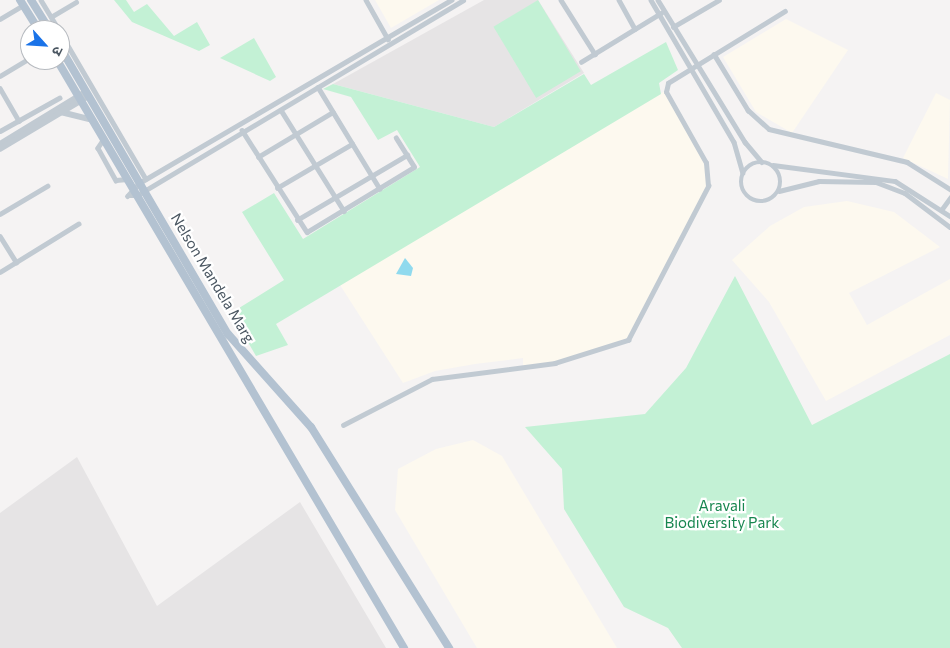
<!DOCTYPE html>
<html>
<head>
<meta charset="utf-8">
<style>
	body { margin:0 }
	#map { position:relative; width:950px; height:648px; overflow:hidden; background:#f5f3f3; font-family:Commissioner,"Noto Sans Devanagari",sans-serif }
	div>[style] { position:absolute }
	.commercial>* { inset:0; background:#fdf9ef }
	.education>* { inset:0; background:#e6e4e5 }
	.green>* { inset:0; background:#c3f1d5; transform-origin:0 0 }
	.water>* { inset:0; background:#90daee }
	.minor>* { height:4.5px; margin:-2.25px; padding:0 2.25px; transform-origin:2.25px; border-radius:2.25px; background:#c1cad2 }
	.minor>.ring { margin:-2.25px; padding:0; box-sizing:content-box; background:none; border:4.5px solid #c1cad2; border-radius:50% }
	.tertiary>* { height:5.5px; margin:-2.75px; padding:0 2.75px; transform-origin:2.75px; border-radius:2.75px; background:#c1cad2 }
	.primary>* { height:8px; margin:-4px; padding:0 4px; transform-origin:4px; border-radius:4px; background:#b3c2d1 }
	span { translate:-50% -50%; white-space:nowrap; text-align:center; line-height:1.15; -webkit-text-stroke:4.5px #fff; paint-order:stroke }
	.street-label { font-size:15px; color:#4a5661 }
	.park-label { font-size:15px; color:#17864f }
	.north { position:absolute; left:20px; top:20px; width:50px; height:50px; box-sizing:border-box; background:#fff; border:1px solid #b7bbc0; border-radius:50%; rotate:116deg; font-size:14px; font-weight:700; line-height:20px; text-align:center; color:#4a5661 }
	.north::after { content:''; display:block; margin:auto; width:18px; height:22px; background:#1a73e8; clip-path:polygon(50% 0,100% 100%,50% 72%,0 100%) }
</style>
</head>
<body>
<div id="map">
	<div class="commercial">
		<i style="clip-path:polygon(375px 0,439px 0,391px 28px)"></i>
		<i style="clip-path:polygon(786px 19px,848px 50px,792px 133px,756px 112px,723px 57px)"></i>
		<i style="clip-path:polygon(665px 91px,706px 163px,708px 186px,634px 334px,611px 348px,550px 363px,523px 366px,523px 358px,475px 364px,435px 371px,403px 383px,340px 285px)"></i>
		<i style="clip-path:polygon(936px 93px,950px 100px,948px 179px,903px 158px)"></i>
		<i style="clip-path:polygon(847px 201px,894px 212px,940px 247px,849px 293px,867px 325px,950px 279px,950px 335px,826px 401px,769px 302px,732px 260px,770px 226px,804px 207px)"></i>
		<i style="clip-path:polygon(473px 440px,502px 456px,617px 648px,477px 648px,395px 510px,398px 469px,436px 449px)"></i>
	</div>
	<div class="education">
		<i style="clip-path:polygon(484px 0,538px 0,584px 73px,494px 127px,333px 84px)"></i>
		<i style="clip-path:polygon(77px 457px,157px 606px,300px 502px,386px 648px,0 648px,0 513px)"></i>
	</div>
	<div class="green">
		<i style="clip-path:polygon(114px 0,126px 0,134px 12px,147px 4px,174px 36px,197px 22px,210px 45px,199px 51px,132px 22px)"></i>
		<i style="left:538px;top:0;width:83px;height:52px;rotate:59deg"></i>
		<i style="clip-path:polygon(254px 38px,276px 77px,270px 81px,220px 58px)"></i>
		<i style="clip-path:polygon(666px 42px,678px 70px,659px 83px,661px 94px,276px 324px,288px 345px,256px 356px,231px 313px,284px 280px,242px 212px,274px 193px,303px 239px,420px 167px,397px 130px,378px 140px,351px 97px,323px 89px,333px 84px,494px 127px,584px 74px,591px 85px)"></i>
		<i style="clip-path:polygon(735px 276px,812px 425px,950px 354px,950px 648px,682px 648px,668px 628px,624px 607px,564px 509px,562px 469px,525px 427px,645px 414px,686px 368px)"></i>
	</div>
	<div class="water">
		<i style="clip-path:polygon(405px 258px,413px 268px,411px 276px,396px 274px)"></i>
	</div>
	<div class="minor">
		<i style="left:41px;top:0;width:35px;rotate:59deg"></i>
		<i style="left:366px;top:0;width:45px;rotate:60.6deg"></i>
		<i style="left:452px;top:0;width:362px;rotate:149.6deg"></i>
		<i style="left:140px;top:183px;width:18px;rotate:133deg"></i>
		<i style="left:128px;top:196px;width:8px"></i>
		<i style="left:136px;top:196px;width:381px;rotate:-30.9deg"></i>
		<i style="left:561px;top:0;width:64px;rotate:57.8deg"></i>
		<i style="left:619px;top:0;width:33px;rotate:61deg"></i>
		<i style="left:651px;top:0;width:164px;rotate:59.7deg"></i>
		<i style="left:734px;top:142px;width:32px;rotate:74deg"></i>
		<i style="left:658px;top:0;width:167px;rotate:58.5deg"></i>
		<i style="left:745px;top:142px;width:26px;rotate:50deg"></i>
		<i style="left:51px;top:17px;width:29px;rotate:-31deg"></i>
		<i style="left:0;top:19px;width:27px;rotate:-31deg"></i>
		<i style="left:673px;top:27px;width:53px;rotate:-30.4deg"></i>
		<i style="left:60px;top:32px;width:170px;rotate:59.7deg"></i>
		<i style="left:714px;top:54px;width:66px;rotate:58.7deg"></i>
		<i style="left:748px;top:110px;width:28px;rotate:42deg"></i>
		<i style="left:769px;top:129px;width:142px;rotate:13.4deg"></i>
		<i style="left:907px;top:162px;width:51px;rotate:32.1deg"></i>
		<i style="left:581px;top:62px;width:94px;rotate:-31.5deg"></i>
		<i style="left:0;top:76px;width:35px;rotate:-31deg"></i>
		<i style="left:318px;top:87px;width:119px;rotate:58.7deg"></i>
		<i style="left:0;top:88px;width:38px;rotate:60deg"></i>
		<i style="left:281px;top:110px;width:119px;rotate:58deg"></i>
		<i style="left:242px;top:130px;width:121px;rotate:57.5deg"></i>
		<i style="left:307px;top:232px;width:125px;rotate:-31.3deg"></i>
		<i style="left:414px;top:167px;width:34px;rotate:-122deg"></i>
		<i style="left:0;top:131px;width:68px;rotate:-29.2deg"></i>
		<i style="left:104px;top:139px;width:11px;rotate:124deg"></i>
		<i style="left:98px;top:148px;width:37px;rotate:61deg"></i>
		<i style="left:116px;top:180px;width:11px;rotate:-5deg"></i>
		<i style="left:258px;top:157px;width:87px;rotate:-31deg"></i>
		<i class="ring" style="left:741px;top:162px;width:35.5px;height:35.5px"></i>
		<i style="left:773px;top:165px;width:123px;rotate:7.5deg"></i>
		<i style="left:895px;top:181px;width:65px;rotate:32.5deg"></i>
		<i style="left:277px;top:188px;width:87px;rotate:-30.4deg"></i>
		<i style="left:779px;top:191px;width:41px;rotate:-14deg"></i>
		<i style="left:819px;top:181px;width:57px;rotate:1deg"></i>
		<i style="left:876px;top:182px;width:31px;rotate:21deg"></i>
		<i style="left:905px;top:193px;width:56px;rotate:37.1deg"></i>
		<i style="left:942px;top:209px;width:14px;rotate:-54deg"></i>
		<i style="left:0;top:214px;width:55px;rotate:-30.8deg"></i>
		<i style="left:297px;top:220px;width:128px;rotate:-30.6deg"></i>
		<i style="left:0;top:236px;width:31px;rotate:58deg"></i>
		<i style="left:0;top:272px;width:92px;rotate:-31.6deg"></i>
		<i style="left:343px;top:425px;width:100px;rotate:-27.3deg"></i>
		<i style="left:432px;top:379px;width:124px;rotate:-7.4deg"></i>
		<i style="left:555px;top:363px;width:77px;rotate:-17.5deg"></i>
		<i style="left:628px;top:340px;width:174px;rotate:-62.5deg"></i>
		<i style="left:708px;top:186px;width:23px;rotate:-95deg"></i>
		<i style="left:706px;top:163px;width:81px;rotate:-119.4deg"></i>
		<i style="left:666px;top:92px;width:9px;rotate:-77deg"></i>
		<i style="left:668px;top:83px;width:137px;rotate:-31.6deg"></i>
	</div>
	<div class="tertiary">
		<i style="left:61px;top:112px;width:32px;rotate:14deg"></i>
		<i style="left:0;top:144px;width:96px;rotate:-31.4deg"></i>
		<i style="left:0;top:149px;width:98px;rotate:-30.8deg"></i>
	</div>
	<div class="primary">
		<i style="left:20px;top:0;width:36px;rotate:58deg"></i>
		<i style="left:31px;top:0;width:36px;rotate:58deg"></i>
		<i style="left:60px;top:47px;width:333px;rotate:59.7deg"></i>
		<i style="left:228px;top:334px;width:125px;rotate:48.3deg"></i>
		<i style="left:311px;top:427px;width:261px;rotate:58deg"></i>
		<i style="left:57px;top:60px;width:683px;rotate:59.45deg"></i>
	</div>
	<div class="street-label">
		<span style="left:213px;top:278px;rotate:59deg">Nelson Mandela Marg</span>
	</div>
	<div class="park-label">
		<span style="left:722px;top:514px">Aravali<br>Biodiversity Park</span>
	</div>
	<div class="north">उ</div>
</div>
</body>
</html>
